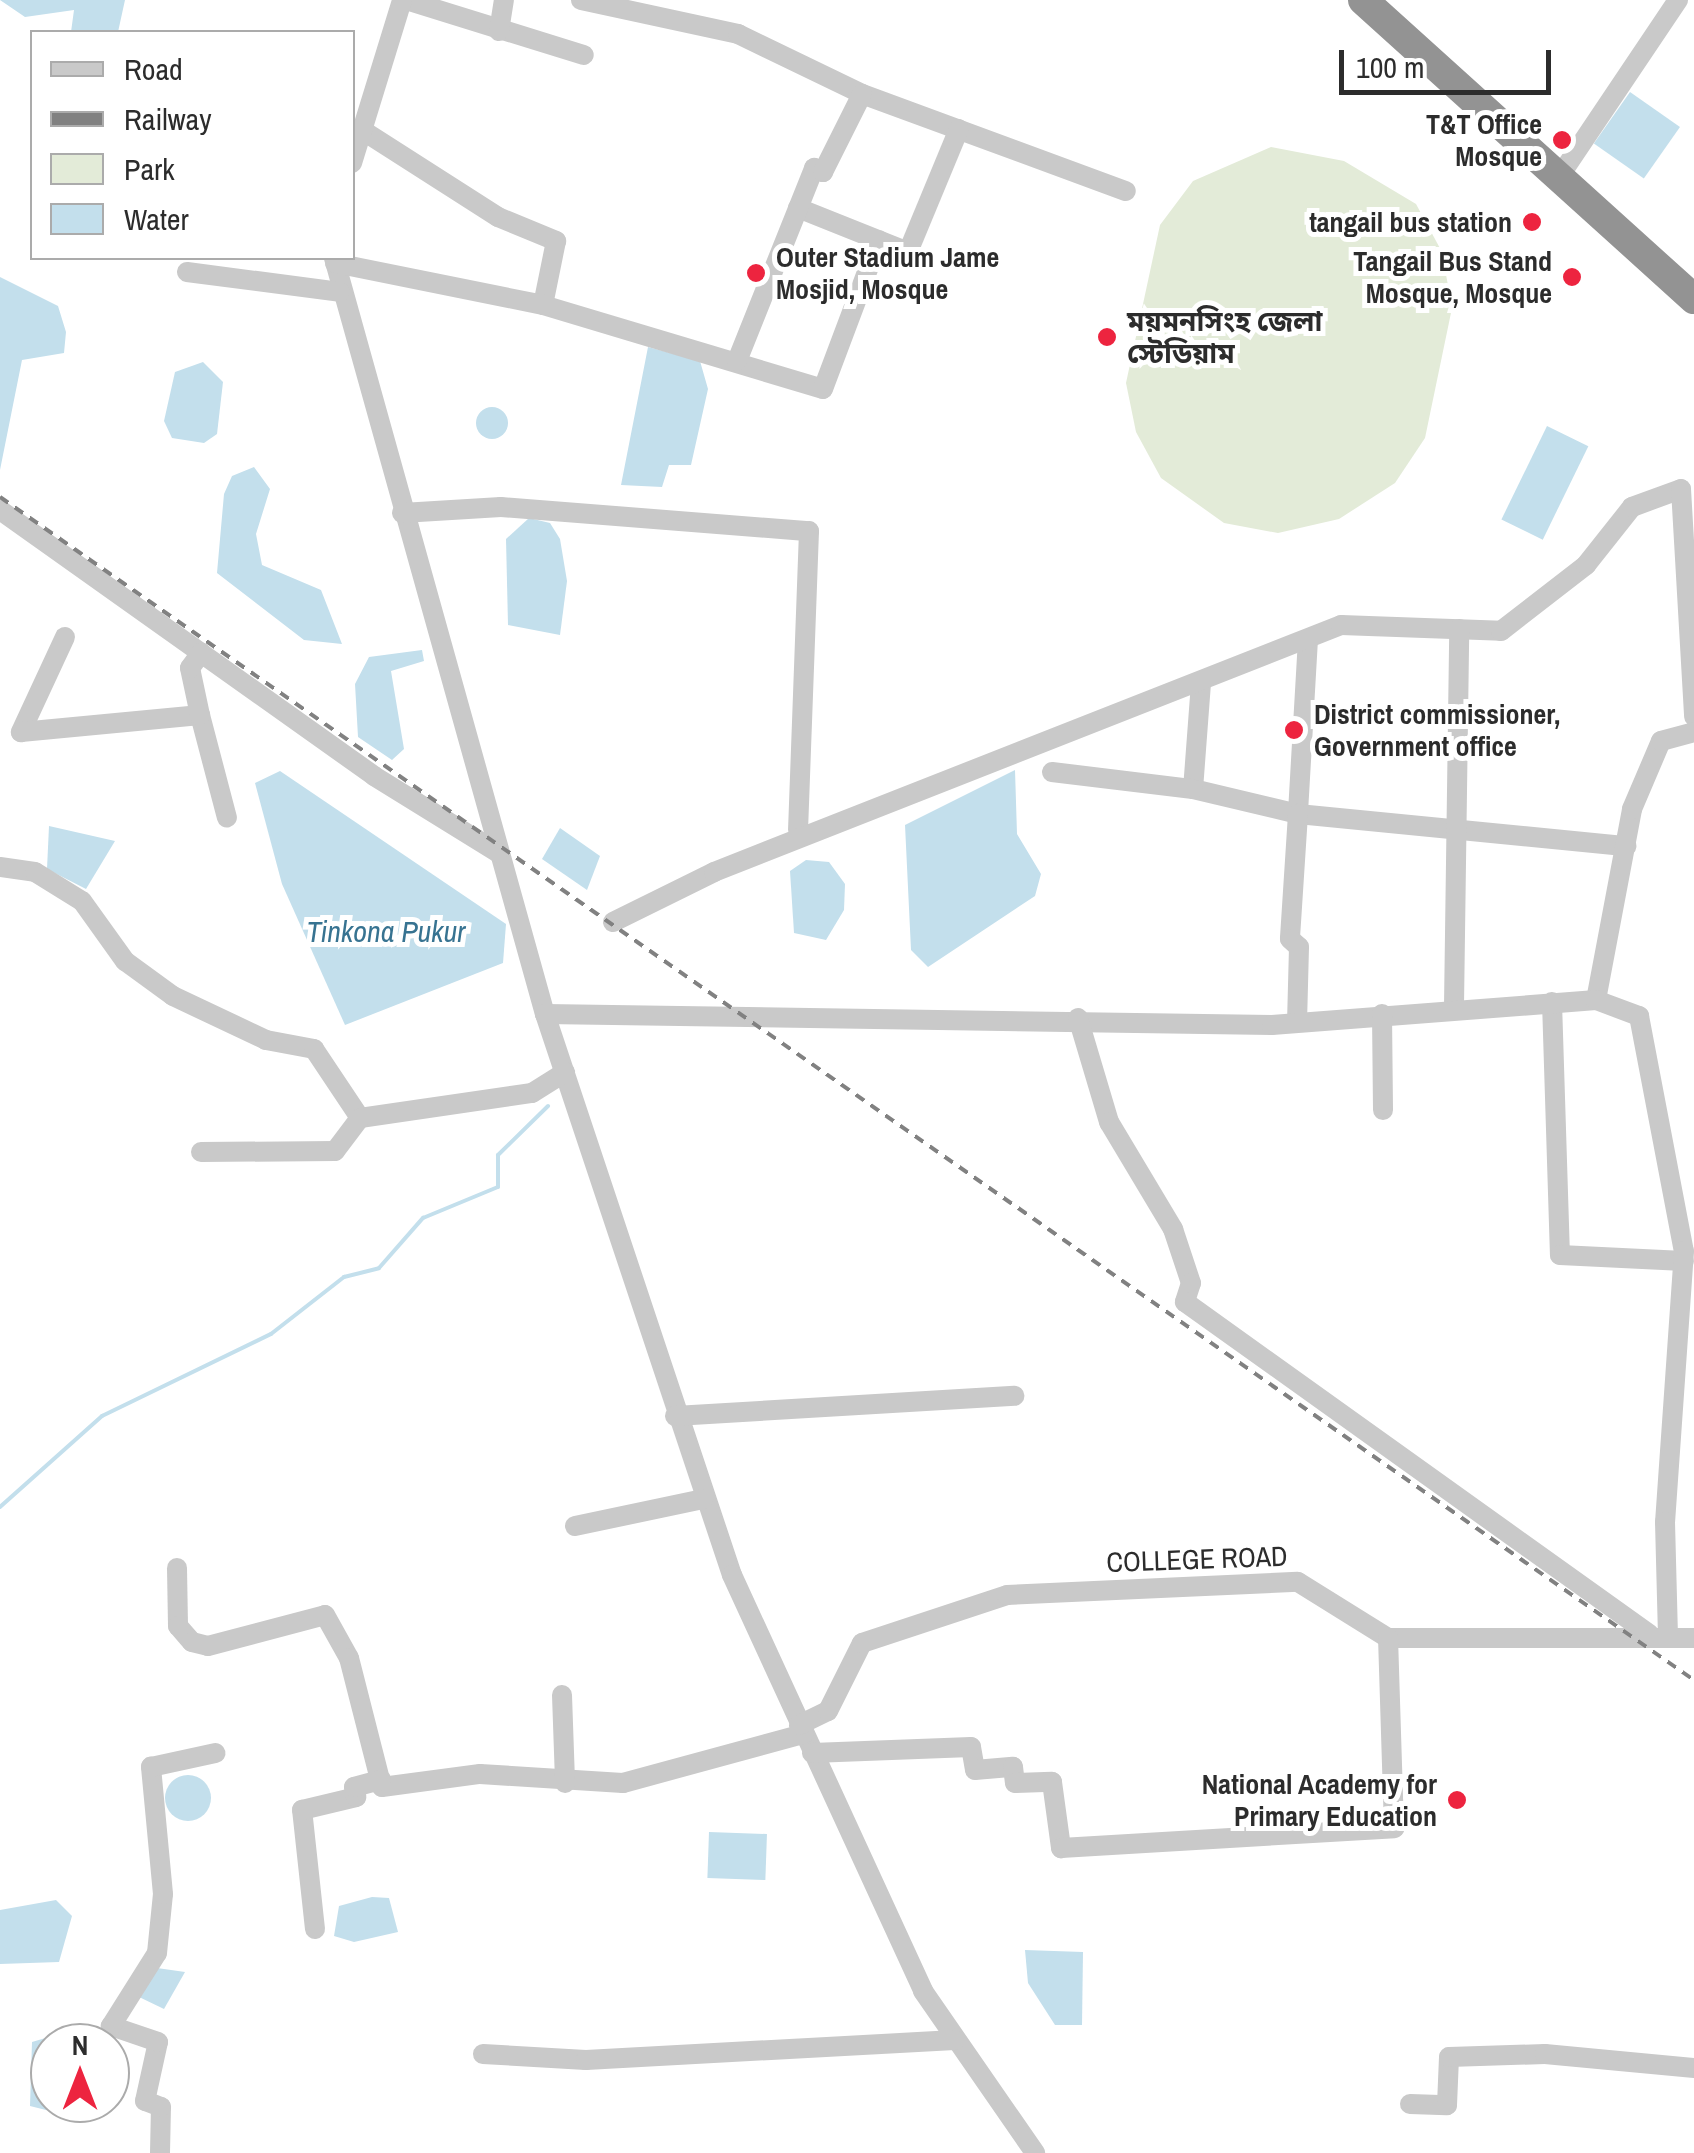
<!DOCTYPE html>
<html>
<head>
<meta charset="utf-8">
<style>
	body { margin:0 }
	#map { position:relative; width:1694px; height:2153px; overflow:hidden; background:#fff; font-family:"Archivo Narrow","Noto Sans Bengali",sans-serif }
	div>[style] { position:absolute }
	.green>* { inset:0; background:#e3ebd8 }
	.water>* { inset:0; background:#c3dfec; transform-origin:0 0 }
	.round { border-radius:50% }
	.stream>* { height:4px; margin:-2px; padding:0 2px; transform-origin:2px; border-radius:2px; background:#c3dfec }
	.minor>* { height:20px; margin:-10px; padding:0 10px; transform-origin:10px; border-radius:10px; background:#c9c9c9 }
	.highway>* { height:30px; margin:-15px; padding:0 15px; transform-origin:15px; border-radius:15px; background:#939393 }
	.rail>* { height:4px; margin-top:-2px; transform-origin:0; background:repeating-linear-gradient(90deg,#818181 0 10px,transparent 0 18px) }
	.dots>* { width:28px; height:28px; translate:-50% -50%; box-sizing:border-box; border:5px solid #fff; border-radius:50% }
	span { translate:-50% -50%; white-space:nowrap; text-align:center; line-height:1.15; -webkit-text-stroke:10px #fff; paint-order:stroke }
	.poi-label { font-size:28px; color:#2c2c2c; font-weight:700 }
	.right { translate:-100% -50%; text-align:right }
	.left { translate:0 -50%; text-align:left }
	.street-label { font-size:28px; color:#2c2c2c }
	.water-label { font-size:30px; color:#377391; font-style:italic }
	.legend { position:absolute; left:30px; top:30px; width:325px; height:230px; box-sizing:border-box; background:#fff; border:2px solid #ababab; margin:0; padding:12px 18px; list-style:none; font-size:30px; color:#2c2c2c }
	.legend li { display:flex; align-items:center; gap:20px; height:50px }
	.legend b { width:50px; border:2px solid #ababab }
	.north { position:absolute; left:30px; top:2023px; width:100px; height:100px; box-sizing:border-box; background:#fff; border:2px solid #ababab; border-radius:50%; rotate:0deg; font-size:28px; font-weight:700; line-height:40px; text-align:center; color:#2c2c2c }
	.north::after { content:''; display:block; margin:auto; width:35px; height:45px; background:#ed243f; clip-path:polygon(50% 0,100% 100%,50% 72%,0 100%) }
	.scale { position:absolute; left:1339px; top:50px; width:212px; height:45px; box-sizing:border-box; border:5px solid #2c2c2c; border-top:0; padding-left:12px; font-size:30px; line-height:35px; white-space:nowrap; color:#2c2c2c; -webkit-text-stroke:8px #fff; paint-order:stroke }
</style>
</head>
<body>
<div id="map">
	<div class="green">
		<i style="clip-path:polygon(1271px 147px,1344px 161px,1416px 204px,1442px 252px,1452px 308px,1425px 438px,1395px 483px,1339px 519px,1278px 533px,1224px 523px,1161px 478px,1136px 432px,1126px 383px,1160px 225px,1193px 181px)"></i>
	</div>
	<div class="water">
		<i style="clip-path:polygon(0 0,125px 0,118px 32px,71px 32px,74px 10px,25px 17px)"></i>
		<i style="left:1630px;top:92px;width:61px;height:63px;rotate:35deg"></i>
		<i style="clip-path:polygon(0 277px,58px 306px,66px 332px,64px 353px,22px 360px,0 470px)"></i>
		<i style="clip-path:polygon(648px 347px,700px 361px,708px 389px,691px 465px,669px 465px,662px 487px,621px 485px)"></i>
		<i style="clip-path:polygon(203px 362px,223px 382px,217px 434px,204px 443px,172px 438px,164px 421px,175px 372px)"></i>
		<i class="round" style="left:476px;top:407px;width:32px;height:32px"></i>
		<i style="left:1547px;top:426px;width:46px;height:104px;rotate:26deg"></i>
		<i style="clip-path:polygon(254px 467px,270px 489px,256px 534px,262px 565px,321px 590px,342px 644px,304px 640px,217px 573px,224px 494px,232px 476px)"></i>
		<i style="clip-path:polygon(529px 518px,550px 523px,560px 539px,567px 581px,560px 635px,508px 625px,506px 539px)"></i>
		<i style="clip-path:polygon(422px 650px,424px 661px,391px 671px,404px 749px,392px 760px,358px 737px,355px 684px,369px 657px)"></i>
		<i style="clip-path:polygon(1015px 770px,1017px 834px,1041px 874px,1035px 896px,928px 967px,911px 950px,905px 825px)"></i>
		<i style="clip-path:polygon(280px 771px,506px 924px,503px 963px,345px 1025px,282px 884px,255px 783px)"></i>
		<i style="clip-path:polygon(49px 826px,115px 841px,86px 889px,47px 869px)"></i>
		<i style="clip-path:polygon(560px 828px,600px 856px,587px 890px,542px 859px)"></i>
		<i style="clip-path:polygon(806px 860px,829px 862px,845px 884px,844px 910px,826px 940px,794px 933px,790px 871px)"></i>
		<i class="round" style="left:165px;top:1775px;width:46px;height:46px"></i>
		<i style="left:709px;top:1832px;width:58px;height:46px;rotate:2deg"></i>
		<i style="clip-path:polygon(372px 1897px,389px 1898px,398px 1932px,354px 1942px,334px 1936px,339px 1906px)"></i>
		<i style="clip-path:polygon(56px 1900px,72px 1916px,59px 1962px,0 1964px,0 1910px)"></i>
		<i style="clip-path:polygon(1025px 1950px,1083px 1952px,1082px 2025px,1055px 2025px,1028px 1983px)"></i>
		<i style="clip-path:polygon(157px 1968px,185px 1972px,164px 2009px,137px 1996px)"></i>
		<i style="clip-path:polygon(59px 2034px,77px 2043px,50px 2043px,50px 2103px,85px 2103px,70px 2116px,30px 2106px,32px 2042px)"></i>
	</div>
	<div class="stream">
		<i style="left:0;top:1507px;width:137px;rotate:-41.7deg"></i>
		<i style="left:102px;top:1416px;width:188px;rotate:-25.9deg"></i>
		<i style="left:271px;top:1334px;width:93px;rotate:-38deg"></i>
		<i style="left:344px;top:1277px;width:36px;rotate:-14deg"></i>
		<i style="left:379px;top:1268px;width:67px;rotate:-48.7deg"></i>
		<i style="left:423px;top:1218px;width:81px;rotate:-22.5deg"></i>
		<i style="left:498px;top:1187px;width:32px;rotate:-90deg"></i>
		<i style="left:498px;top:1155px;width:70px;rotate:-44.4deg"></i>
	</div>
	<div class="minor">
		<i style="left:406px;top:0;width:186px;rotate:17.2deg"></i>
		<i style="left:581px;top:0;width:161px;rotate:12.2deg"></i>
		<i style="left:738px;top:34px;width:138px;rotate:25.8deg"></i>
		<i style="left:862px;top:94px;width:281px;rotate:20.2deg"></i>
		<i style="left:499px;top:31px;width:31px;rotate:-81deg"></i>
		<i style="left:362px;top:130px;width:161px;rotate:32.6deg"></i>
		<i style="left:498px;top:217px;width:63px;rotate:22.5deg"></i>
		<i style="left:556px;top:241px;width:65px;rotate:101.5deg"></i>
		<i style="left:543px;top:305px;width:292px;rotate:16.7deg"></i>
		<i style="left:823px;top:389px;width:159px;rotate:-69.4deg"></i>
		<i style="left:352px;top:163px;width:170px;rotate:-72.9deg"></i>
		<i style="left:1557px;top:180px;width:217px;rotate:-56.1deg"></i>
		<i style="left:798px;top:208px;width:118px;rotate:21.8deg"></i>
		<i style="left:908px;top:252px;width:133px;rotate:-67.5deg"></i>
		<i style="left:334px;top:258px;width:785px;rotate:74.41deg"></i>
		<i style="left:545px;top:1014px;width:591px;rotate:71.57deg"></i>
		<i style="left:732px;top:1575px;width:458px;rotate:65.3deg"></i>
		<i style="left:923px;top:1991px;width:197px;rotate:55.3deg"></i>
		<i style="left:335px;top:263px;width:212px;rotate:11.4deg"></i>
		<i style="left:187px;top:272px;width:154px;rotate:7.4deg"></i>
		<i style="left:737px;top:361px;width:208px;rotate:-68.2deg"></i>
		<i style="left:814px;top:168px;width:10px;rotate:24deg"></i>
		<i style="left:823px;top:172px;width:87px;rotate:-63.4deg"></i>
		<i style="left:0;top:510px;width:459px;rotate:35.4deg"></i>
		<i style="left:374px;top:776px;width:145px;rotate:31.7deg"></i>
		<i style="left:402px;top:513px;width:99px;rotate:-3.5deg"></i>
		<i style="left:501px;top:507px;width:309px;rotate:4.5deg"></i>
		<i style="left:809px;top:531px;width:299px;rotate:92.1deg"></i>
		<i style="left:65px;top:637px;width:105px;rotate:114.9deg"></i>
		<i style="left:21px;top:732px;width:180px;rotate:-5.4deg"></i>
		<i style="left:200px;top:715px;width:106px;rotate:75.3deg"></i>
		<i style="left:1308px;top:639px;width:175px;rotate:93.3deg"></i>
		<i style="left:1298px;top:814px;width:330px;rotate:5.6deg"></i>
		<i style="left:1201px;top:683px;width:106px;rotate:94.3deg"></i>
		<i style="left:1193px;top:789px;width:108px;rotate:13.4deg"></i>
		<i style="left:1298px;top:814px;width:125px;rotate:93.7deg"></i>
		<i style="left:1290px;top:939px;width:12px;rotate:42deg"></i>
		<i style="left:1299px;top:947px;width:75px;rotate:91.5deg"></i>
		<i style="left:200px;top:715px;width:48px;rotate:-102deg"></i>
		<i style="left:190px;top:668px;width:19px;rotate:-54deg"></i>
		<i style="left:1052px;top:772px;width:142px;rotate:6.9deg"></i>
		<i style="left:0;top:867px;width:35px;rotate:8deg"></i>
		<i style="left:35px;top:872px;width:55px;rotate:31.7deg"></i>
		<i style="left:82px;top:901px;width:74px;rotate:54.4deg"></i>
		<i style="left:125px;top:961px;width:59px;rotate:36.1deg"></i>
		<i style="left:173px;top:996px;width:103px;rotate:25.3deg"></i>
		<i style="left:266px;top:1040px;width:49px;rotate:10.6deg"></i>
		<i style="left:314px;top:1049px;width:83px;rotate:56.3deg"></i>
		<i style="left:360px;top:1118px;width:174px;rotate:-8.3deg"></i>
		<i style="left:532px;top:1093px;width:39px;rotate:-32deg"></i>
		<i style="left:613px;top:922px;width:113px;rotate:-26.3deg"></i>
		<i style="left:714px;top:872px;width:674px;rotate:-21.5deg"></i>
		<i style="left:1341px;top:625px;width:160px;rotate:2.1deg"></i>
		<i style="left:1501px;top:631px;width:108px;rotate:-37.8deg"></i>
		<i style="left:1586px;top:565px;width:74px;rotate:-51.6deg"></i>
		<i style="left:1632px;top:507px;width:52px;rotate:-20.2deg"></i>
		<i style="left:1681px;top:489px;width:228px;rotate:86.7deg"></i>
		<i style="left:1596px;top:1000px;width:194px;rotate:-79.3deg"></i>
		<i style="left:1632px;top:809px;width:74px;rotate:-66.9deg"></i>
		<i style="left:1661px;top:741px;width:34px;rotate:-15deg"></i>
		<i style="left:1552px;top:1002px;width:253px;rotate:88.2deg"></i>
		<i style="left:1560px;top:1255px;width:124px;rotate:2.8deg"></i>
		<i style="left:1454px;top:1006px;width:377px;rotate:-89.2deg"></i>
		<i style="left:545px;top:1014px;width:727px;rotate:0.87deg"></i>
		<i style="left:1272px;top:1025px;width:325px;rotate:-4.4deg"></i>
		<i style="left:1596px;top:1000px;width:46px;rotate:20.4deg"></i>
		<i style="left:1639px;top:1016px;width:239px;rotate:79.2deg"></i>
		<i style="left:1684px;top:1251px;width:272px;rotate:94deg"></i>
		<i style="left:1665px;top:1522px;width:114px;rotate:88.5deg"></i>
		<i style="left:1382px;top:1014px;width:96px;rotate:89.4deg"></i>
		<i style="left:1078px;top:1018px;width:109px;rotate:73.4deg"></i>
		<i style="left:1109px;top:1122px;width:125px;rotate:59.1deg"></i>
		<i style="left:1173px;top:1229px;width:57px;rotate:71.6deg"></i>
		<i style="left:1191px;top:1283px;width:20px;rotate:108deg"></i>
		<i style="left:1185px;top:1302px;width:571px;rotate:35.58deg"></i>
		<i style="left:201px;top:1152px;width:134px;rotate:-0.4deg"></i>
		<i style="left:335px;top:1151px;width:41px;rotate:-52.9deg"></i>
		<i style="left:675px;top:1416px;width:340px;rotate:-3.4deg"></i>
		<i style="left:575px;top:1526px;width:131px;rotate:-11.9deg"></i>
		<i style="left:177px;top:1568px;width:58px;rotate:89deg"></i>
		<i style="left:178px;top:1626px;width:21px;rotate:49deg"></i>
		<i style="left:192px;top:1642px;width:16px;rotate:14deg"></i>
		<i style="left:208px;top:1646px;width:121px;rotate:-14.8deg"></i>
		<i style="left:325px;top:1615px;width:49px;rotate:60.8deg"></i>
		<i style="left:349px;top:1658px;width:133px;rotate:75.7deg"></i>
		<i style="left:382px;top:1787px;width:99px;rotate:-7.6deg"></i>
		<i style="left:480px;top:1774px;width:143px;rotate:3.6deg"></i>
		<i style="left:623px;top:1783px;width:187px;rotate:-15.2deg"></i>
		<i style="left:562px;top:1695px;width:88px;rotate:88deg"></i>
		<i style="left:799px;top:1725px;width:32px;rotate:-26deg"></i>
		<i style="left:828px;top:1711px;width:76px;rotate:-63.4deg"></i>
		<i style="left:862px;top:1643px;width:153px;rotate:-18.3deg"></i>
		<i style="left:1007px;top:1595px;width:291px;rotate:-2.6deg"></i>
		<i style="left:1298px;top:1582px;width:106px;rotate:31.9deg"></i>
		<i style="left:1388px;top:1638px;width:306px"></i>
		<i style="left:812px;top:1753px;width:159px;rotate:-2.2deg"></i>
		<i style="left:971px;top:1747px;width:23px;rotate:80deg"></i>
		<i style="left:975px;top:1770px;width:38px;rotate:-5deg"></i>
		<i style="left:1013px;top:1767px;width:16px;rotate:83deg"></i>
		<i style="left:1015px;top:1783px;width:37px;rotate:-2deg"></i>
		<i style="left:1052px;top:1782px;width:67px;rotate:82.2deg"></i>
		<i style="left:1061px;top:1848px;width:334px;rotate:-3.4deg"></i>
		<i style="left:1394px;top:1828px;width:190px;rotate:-91.8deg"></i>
		<i style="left:315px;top:1929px;width:120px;rotate:-96.2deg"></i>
		<i style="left:302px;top:1810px;width:56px;rotate:-13.5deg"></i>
		<i style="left:356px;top:1797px;width:10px;rotate:-101deg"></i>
		<i style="left:354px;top:1787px;width:28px;rotate:-15deg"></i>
		<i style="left:483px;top:2054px;width:103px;rotate:3.3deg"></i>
		<i style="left:586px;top:2060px;width:369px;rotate:-3.1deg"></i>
		<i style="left:1410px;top:2104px;width:37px;rotate:2deg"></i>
		<i style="left:1447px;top:2105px;width:48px;rotate:-87.6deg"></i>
		<i style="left:1449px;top:2057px;width:96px;rotate:-1.8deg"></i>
		<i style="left:1545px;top:2054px;width:150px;rotate:5.4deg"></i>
		<i style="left:160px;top:2153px;width:46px;rotate:-88.8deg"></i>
		<i style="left:161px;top:2107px;width:17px;rotate:-159deg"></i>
		<i style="left:145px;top:2101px;width:60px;rotate:-77.6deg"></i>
		<i style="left:158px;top:2042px;width:50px;rotate:-161.2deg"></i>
		<i style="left:111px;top:2026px;width:86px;rotate:-57.8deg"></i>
		<i style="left:157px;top:1953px;width:59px;rotate:-84.2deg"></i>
		<i style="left:163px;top:1894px;width:128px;rotate:-95.4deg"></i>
		<i style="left:151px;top:1767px;width:66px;rotate:-12.2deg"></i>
	</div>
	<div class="highway">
		<i style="left:1363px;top:0;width:446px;rotate:42.1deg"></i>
	</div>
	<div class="rail">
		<i style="left:0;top:497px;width:2066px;rotate:34.93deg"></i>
	</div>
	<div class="dots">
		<i style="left:1562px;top:140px;background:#ed243f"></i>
		<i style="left:1532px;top:222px;background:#ed243f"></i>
		<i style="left:756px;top:273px;background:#ed243f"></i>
		<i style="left:1572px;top:277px;background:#ed243f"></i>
		<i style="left:1107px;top:337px;background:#ed243f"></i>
		<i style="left:1294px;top:730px;background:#ed243f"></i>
		<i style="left:1457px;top:1800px;background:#ed243f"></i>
	</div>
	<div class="poi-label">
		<span class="right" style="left:1542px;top:140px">T&amp;T Office<br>Mosque</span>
		<span class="right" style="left:1512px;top:222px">tangail bus station</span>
		<span class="left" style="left:776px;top:273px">Outer Stadium Jame<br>Mosjid, Mosque</span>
		<span class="right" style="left:1552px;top:277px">Tangail Bus Stand<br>Mosque, Mosque</span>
		<span class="left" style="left:1127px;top:337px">ময়মনসিংহ জেলা<br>স্টেডিয়াম</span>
		<span class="left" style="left:1314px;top:730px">District commissioner,<br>Government office</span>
		<span class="right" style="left:1437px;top:1800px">National Academy for<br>Primary Education</span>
	</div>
	<div class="street-label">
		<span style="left:1197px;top:1559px;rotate:-2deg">COLLEGE ROAD</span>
	</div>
	<div class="water-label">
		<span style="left:386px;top:931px">Tinkona Pukur</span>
	</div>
	<ul class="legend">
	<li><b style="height:12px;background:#c9c9c9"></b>Road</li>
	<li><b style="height:12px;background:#818181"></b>Railway</li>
	<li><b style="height:28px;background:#e3ebd8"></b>Park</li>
	<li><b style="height:28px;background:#c3dfec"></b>Water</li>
	</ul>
	<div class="north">N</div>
	<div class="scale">100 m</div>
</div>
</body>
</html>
